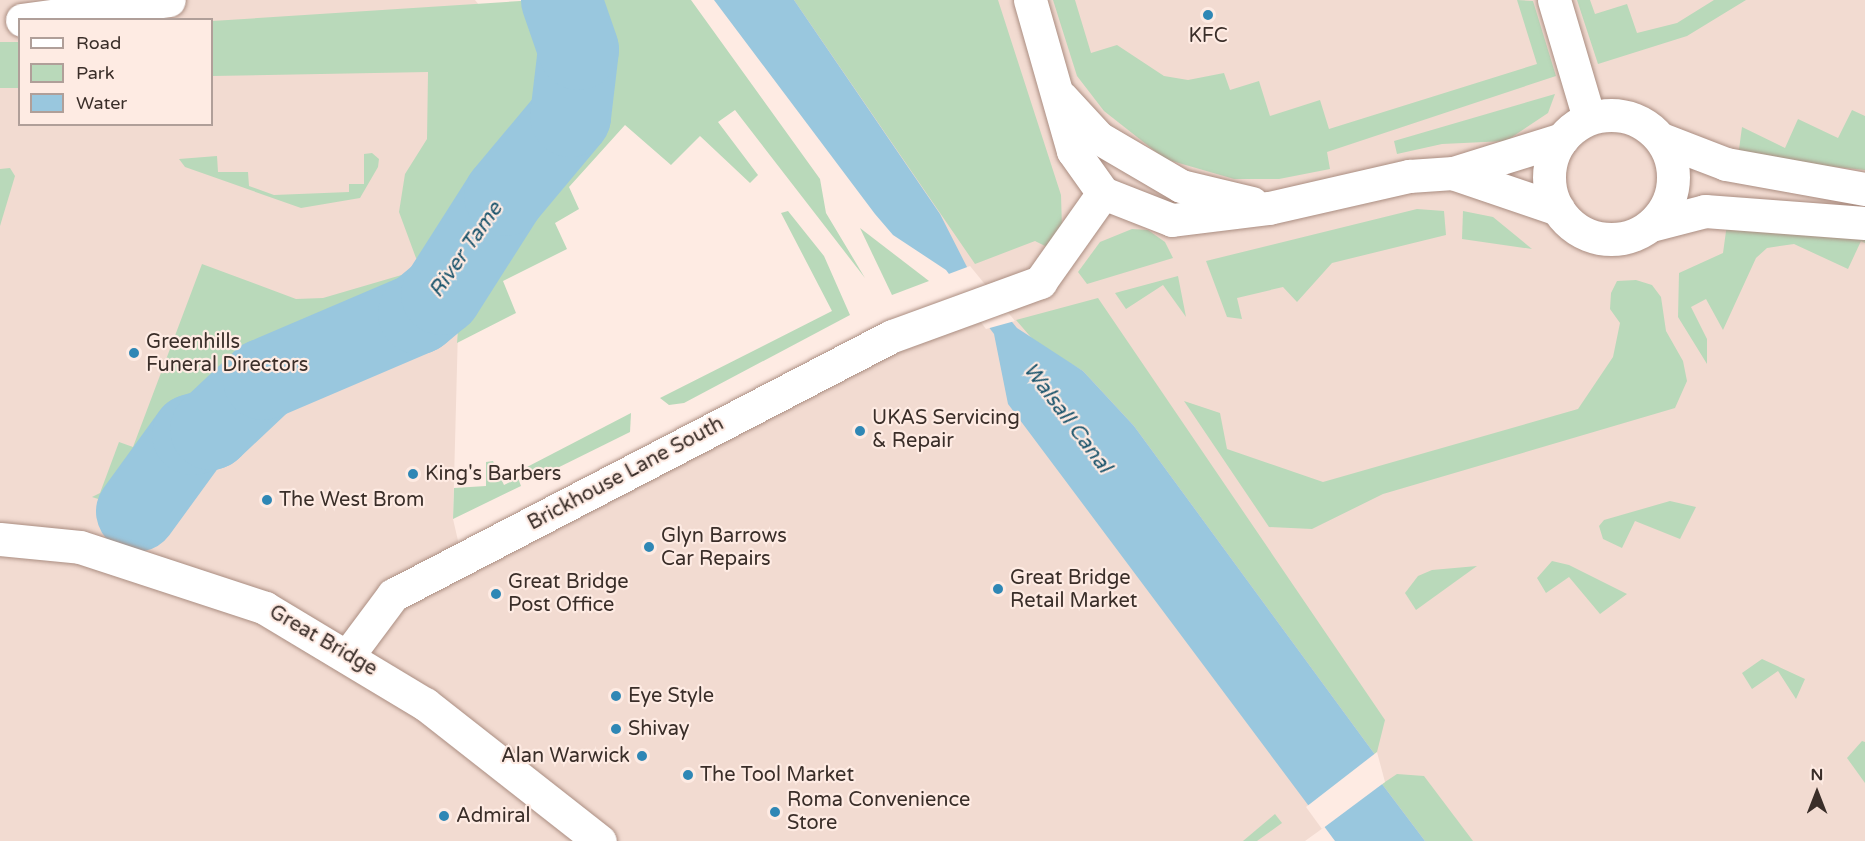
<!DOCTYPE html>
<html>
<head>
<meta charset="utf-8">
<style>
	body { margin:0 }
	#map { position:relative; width:1865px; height:841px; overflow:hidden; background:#feebe3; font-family:"Varela Round",sans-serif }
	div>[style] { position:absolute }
	.built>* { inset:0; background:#f2dbd1 }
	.green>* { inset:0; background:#b9d9ba; transform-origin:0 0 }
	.water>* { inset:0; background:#99c7de }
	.pier>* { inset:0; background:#feebe3 }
	.river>* { height:81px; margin:-40.5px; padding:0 40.5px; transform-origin:40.5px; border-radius:40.5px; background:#99c7de }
	.roads { filter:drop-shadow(0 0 2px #aa8d81) drop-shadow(0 0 2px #aa8d81) }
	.minor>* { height:33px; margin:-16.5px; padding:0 16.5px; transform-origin:16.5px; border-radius:16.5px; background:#fff }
	.minor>.ring { margin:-16.5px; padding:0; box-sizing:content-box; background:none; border:33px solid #fff; border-radius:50% }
	.secondary>* { height:33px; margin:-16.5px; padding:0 16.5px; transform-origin:16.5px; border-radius:16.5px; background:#fff }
	.trunk>* { height:33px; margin:-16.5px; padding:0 16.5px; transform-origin:16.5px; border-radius:16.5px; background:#fff }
	.dots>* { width:16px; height:16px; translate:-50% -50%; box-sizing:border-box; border:3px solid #feebe3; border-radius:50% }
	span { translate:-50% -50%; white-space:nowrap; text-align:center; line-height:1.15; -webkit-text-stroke:4.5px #feebe3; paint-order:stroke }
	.poi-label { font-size:20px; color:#3a2e29 }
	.left { translate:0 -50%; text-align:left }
	.right { translate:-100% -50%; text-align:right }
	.street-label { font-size:20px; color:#3a2e29 }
	.water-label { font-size:21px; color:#19536b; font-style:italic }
	.legend { position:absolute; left:18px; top:18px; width:195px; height:108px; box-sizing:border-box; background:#feebe3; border:2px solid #b09f99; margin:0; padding:8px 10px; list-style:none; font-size:18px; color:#3a2e29 }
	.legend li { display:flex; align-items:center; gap:12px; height:30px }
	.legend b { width:30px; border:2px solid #b09f99 }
	.north { position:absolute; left:1787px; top:763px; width:60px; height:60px; -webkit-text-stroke:4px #feebe3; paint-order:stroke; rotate:0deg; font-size:16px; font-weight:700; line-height:24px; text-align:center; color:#3a2e29 }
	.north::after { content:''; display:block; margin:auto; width:21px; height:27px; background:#3a2e29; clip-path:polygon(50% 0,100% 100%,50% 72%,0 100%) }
</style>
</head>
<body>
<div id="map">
	<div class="built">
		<i style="clip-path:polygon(evenodd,0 0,475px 0,479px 5px,416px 258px,458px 329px,453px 519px,462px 558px,978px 302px,745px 0,1865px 0,1865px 841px,1382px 841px,1355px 805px,1305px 841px,0 841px,0 0,20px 20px,212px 20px,212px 124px,20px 124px,20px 20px)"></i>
	</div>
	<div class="green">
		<i style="clip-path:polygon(537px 0,691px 0,820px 179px,826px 213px,865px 278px,735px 110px,718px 122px,758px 175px,750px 183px,700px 136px,671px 165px,625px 125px,569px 187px,579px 209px,555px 223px,567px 249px,503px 281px,516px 313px,457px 343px,458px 329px,416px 258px,399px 212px,405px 174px,427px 139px,428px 72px,212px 76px,212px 21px)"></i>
		<i style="clip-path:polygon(794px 0,998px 0,1061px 195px,1062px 228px,1047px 247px,1035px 241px,975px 264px)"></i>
		<i style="clip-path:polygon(1053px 0,1075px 0,1091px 53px,1117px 45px,1164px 76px,1188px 80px,1224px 73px,1230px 90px,1259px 81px,1270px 116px,1320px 100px,1329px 129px,1537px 64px,1517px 0,1533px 1px,1556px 76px,1327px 152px,1330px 169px,1279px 179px,1234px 179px,1165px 159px,1104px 111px,1077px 76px)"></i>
		<i style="clip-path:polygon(1577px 0,1590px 0,1595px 14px,1627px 4px,1637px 33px,1677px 23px,1714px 0,1746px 0,1687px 36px,1598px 64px)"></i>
		<i style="left:19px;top:42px;width:46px;height:19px;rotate:90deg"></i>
		<i style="clip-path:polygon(1555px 94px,1548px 113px,1506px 141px,1442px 144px,1397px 154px,1394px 141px)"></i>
		<i style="clip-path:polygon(1852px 110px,1865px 116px,1865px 170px,1738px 157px,1742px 127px,1785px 148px,1798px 119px,1838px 138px)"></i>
		<i style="clip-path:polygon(372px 153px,379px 159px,378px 167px,360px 198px,301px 208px,185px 167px,179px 159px,217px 156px,218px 172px,248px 172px,249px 186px,274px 195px,349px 192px,349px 184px,364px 184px,364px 154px)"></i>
		<i style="clip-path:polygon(10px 168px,15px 176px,0 226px,0 169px)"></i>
		<i style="clip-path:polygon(1417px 209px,1444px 211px,1446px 235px,1332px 263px,1297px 302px,1283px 287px,1237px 298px,1242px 319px,1227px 317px,1206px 261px)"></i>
		<i style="clip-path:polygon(788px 211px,824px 256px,850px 315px,684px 403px,669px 405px,660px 398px,832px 311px,781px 213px)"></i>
		<i style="clip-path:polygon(1463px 211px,1493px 217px,1532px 249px,1462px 239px)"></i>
		<i style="clip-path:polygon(1727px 224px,1865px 233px,1865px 243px,1861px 241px,1848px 269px,1794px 244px,1767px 248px,1756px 258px,1723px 330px,1706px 299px,1691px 307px,1707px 339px,1707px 364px,1678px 317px,1679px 273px,1723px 253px)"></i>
		<i style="clip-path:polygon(860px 228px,929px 281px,892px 295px)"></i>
		<i style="clip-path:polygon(1132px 229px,1148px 230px,1165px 242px,1173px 258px,1087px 284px,1078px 272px,1100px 242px)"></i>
		<i style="clip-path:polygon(202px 264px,296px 299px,323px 298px,405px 274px,438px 333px,437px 342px,393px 341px,297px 384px,166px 521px,92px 497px,100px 493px,119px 442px,133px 447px)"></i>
		<i style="clip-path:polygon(1178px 276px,1186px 317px,1163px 285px,1126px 309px,1115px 293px)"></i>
		<i style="clip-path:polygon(1636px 280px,1652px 285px,1661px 297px,1666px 331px,1683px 361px,1687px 381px,1675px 408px,1383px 494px,1312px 529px,1269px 527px,1184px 401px,1220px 413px,1227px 449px,1323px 482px,1578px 409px,1613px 357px,1620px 323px,1610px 309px,1611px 293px,1617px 281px)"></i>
		<i style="clip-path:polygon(1098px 298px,1385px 720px,1376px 756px,1134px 426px,1083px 371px,1035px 342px,1016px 320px)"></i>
		<i style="clip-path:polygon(631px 413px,630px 432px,533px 480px,527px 467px)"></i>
		<i style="clip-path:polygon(493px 461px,504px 485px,518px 478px,521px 486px,453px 519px,454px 488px,486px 486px,486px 462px)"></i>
		<i style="clip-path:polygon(1670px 501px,1696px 507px,1680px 539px,1635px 521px,1622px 548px,1603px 539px,1599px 526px,1604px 520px)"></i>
		<i style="clip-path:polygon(1552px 561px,1569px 565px,1627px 594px,1600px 614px,1569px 577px,1546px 593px,1537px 578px)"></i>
		<i style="clip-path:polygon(1477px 566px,1416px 610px,1405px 593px,1418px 576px,1432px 570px)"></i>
		<i style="clip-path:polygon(1762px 659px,1805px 679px,1796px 699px,1778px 671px,1752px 689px,1742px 673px)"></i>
		<i style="clip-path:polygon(1862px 741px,1865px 742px,1865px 783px,1847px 758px)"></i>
		<i style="clip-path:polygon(1397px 774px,1424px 776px,1473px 841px,1425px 841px,1382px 784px)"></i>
		<i style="clip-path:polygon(1275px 814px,1282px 823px,1257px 841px,1243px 841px)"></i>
	</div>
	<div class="water">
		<i style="clip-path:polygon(714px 0,794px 0,940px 214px,967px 267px,1017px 328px,1083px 371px,1134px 426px,1376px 756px,1382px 784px,1425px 841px,1335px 841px,1008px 404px,994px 334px,946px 270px,893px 235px,875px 214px)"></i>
	</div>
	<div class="pier">
		<i style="clip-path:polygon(970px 266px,1015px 321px,986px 329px,946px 275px)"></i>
		<i style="clip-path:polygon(1377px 752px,1385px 782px,1322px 829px,1306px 807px)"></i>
	</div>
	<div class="river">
		<i style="left:136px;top:511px;width:95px;rotate:-54deg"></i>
		<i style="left:192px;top:434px;width:19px;rotate:-16deg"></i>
		<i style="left:210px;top:429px;width:73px;rotate:-43.3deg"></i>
		<i style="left:263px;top:379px;width:168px;rotate:-23.1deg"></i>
		<i style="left:418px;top:313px;width:30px;rotate:-40deg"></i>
		<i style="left:441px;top:294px;width:117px;rotate:-57.5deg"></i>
		<i style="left:504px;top:195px;width:103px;rotate:-50.1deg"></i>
		<i style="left:570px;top:116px;width:67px;rotate:-83.2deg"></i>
		<i style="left:578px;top:49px;width:52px;rotate:-109.1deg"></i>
	</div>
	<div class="roads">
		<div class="minor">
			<i style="left:1030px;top:0;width:157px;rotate:74.1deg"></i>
			<i style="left:1073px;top:151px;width:52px;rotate:54.5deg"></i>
			<i style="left:1103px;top:193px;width:74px;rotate:21.4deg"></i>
			<i style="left:1172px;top:220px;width:98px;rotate:-7.1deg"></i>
			<i style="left:1269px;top:208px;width:144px;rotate:-12.9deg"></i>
			<i style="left:1409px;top:176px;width:44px;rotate:-3.9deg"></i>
			<i style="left:1453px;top:173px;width:114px;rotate:-17.3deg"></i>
			<i style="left:1554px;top:0;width:123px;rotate:73.5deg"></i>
			<i style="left:1061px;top:97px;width:56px;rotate:47.2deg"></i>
			<i style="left:1099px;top:138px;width:95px;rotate:30.3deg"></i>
			<i style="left:1181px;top:186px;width:73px;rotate:13.5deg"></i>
			<i class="ring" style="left:1549px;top:115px;width:91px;height:91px"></i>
			<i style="left:1661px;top:139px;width:70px;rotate:21deg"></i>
			<i style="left:1726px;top:164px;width:141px;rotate:10.2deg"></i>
			<i style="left:1455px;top:174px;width:109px;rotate:18.8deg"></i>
			<i style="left:1651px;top:225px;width:56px;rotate:-14.5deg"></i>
			<i style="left:1705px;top:211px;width:160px;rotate:4.3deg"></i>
			<i style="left:349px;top:654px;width:74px;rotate:-53.3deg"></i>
			<i style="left:393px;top:595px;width:562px;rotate:-27.43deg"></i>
			<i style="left:892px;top:336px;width:158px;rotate:-20deg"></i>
			<i style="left:1040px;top:282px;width:109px;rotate:-54.7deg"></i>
		</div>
		<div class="secondary">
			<i style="left:0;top:539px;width:80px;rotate:5.7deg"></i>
			<i style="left:80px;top:547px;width:195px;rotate:18.2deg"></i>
			<i style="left:265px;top:608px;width:187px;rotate:31deg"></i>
			<i style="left:425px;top:704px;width:222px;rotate:38.1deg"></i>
		</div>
		<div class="trunk">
			<i style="left:22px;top:20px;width:148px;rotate:-7.7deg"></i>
		</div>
	</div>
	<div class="dots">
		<i style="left:1208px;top:15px;background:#2f87b5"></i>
		<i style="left:134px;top:353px;background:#2f87b5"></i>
		<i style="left:860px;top:431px;background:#2f87b5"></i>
		<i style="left:413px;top:474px;background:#2f87b5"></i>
		<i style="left:267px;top:500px;background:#2f87b5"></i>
		<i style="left:649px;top:547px;background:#2f87b5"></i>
		<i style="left:998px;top:589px;background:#2f87b5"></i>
		<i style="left:496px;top:594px;background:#2f87b5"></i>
		<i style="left:616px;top:696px;background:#2f87b5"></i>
		<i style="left:616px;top:729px;background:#2f87b5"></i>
		<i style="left:642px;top:756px;background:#2f87b5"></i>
		<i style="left:688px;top:775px;background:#2f87b5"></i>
		<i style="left:775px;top:812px;background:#2f87b5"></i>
		<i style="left:444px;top:816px;background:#2f87b5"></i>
	</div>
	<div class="poi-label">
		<span style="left:1208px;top:36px">KFC</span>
		<span class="left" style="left:146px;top:354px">Greenhills<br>Funeral Directors</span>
		<span class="left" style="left:872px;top:430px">UKAS Servicing<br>&amp; Repair</span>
		<span class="left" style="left:425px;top:474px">King's Barbers</span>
		<span class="left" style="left:279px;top:500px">The West Brom</span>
		<span class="left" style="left:661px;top:548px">Glyn Barrows<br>Car Repairs</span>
		<span class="left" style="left:1010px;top:590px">Great Bridge<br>Retail Market</span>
		<span class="left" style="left:508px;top:594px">Great Bridge<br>Post Office</span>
		<span class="left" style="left:628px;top:696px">Eye Style</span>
		<span class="left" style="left:628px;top:729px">Shivay</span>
		<span class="right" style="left:630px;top:756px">Alan Warwick</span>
		<span class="left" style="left:700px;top:775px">The Tool Market</span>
		<span class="left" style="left:787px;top:812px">Roma Convenience<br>Store</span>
		<span class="left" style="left:456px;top:816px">Admiral</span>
	</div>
	<div class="street-label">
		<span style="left:626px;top:474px;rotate:-28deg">Brickhouse Lane South</span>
		<span style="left:323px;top:641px;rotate:30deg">Great Bridge</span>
	</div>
	<div class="water-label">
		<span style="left:466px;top:250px;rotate:-55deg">River Tame</span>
		<span style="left:1067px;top:418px;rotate:53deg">Walsall Canal</span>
	</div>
	<ul class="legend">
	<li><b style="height:8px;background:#fff"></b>Road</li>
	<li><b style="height:16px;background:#b9d9ba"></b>Park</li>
	<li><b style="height:16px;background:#99c7de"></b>Water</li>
	</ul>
	<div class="north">N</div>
</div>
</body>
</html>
